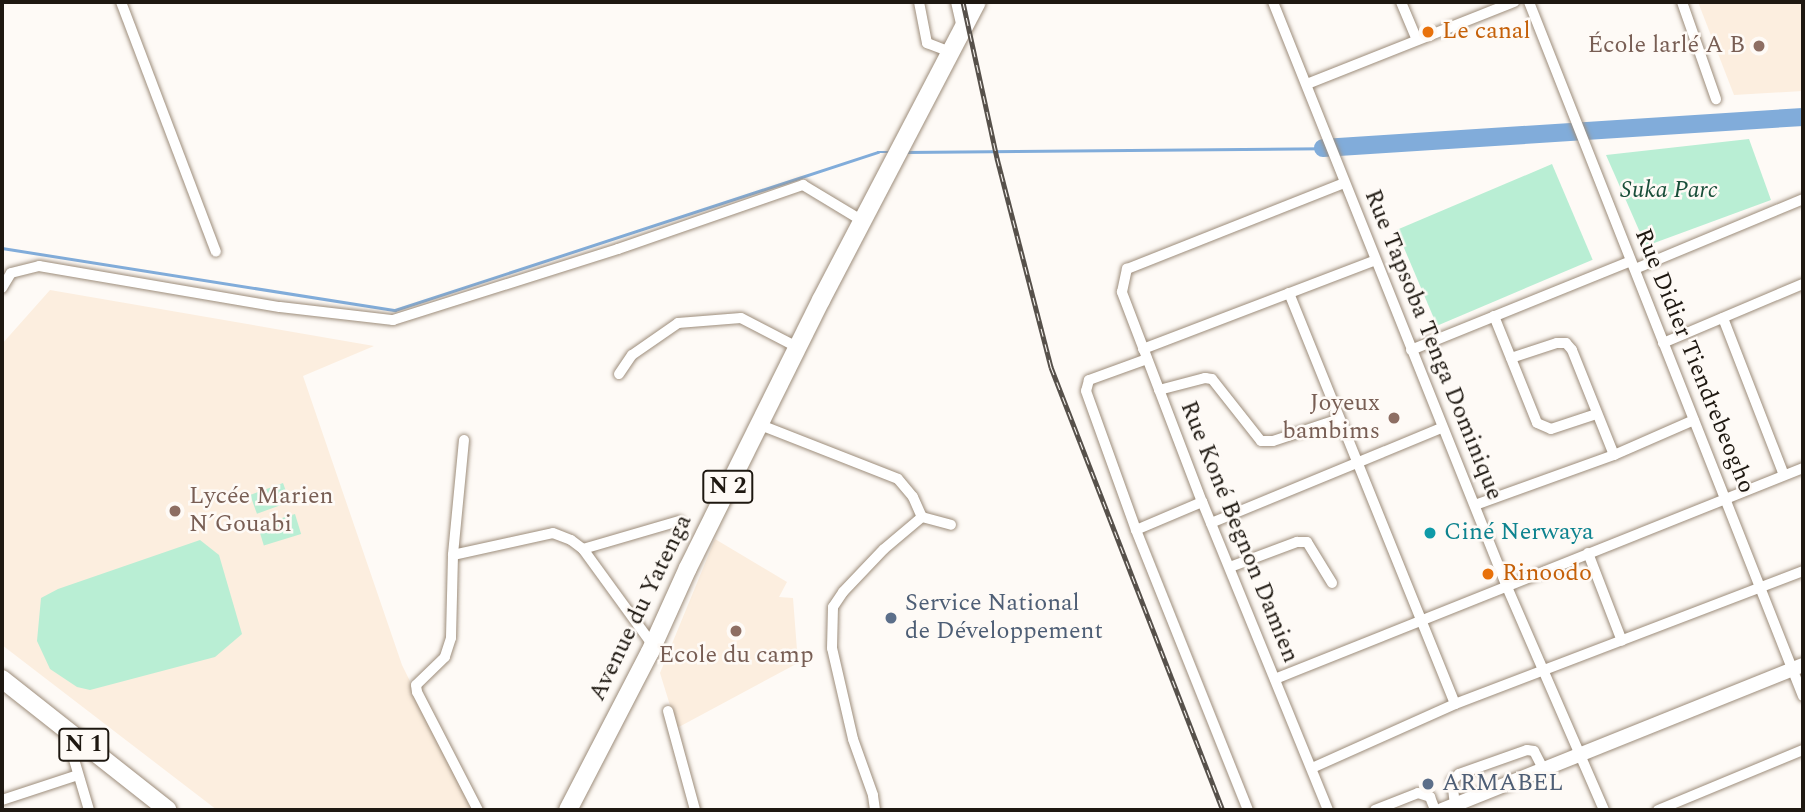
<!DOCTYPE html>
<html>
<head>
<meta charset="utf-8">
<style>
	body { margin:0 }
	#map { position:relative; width:1805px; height:812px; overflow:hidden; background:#fefaf6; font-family:Spectral,serif }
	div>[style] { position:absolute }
	.built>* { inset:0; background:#fceedf }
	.green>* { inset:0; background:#b9eed4; transform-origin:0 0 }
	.stream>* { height:2.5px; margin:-1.25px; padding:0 1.25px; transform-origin:1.25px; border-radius:1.25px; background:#81acda }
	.river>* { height:18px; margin:-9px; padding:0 9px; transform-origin:9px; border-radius:9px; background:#81acda }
	.roads { filter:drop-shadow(0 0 2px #9d8d7b) drop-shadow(0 0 2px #9d8d7b) }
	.minor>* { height:10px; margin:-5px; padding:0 5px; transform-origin:5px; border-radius:5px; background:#fff }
	.tertiary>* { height:14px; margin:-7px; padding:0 7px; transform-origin:7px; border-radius:7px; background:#fff }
	.primary>* { height:18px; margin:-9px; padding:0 9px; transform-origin:9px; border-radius:9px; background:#fff }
	.trunk>* { height:18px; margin:-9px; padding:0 9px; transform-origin:9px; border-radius:9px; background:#fff }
	.rail>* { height:5px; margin-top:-2.5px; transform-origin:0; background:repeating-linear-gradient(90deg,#fefaf6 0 8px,#57514b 0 16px); box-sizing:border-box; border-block:2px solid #57514b }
	.dots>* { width:19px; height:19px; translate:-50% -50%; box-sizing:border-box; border:4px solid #fefaf6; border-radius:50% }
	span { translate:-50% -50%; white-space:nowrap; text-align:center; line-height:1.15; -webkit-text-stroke:5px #fefaf6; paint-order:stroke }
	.shield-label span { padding:2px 5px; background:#fefaf6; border:2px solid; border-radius:5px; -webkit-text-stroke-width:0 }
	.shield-label { font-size:23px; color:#1e1811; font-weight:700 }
	.food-label { font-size:24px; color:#c56008 }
	.left { translate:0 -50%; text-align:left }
	.education-label { font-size:24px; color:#785e54 }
	.right { translate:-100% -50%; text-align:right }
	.park-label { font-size:24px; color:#194e39; font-style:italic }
	.street-label { font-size:24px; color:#1e1811 }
	.culture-label { font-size:24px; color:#0d838f }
	.service-label { font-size:24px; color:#4e5e75 }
	.frame { position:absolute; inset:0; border:4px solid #1e1811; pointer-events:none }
</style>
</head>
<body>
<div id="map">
	<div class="built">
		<i style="clip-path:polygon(1698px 2px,1803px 2px,1803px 91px,1734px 95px)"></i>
		<i style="clip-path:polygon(50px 290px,374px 346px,303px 376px,402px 665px,474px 810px,217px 810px,2px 645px,2px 344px)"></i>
		<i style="clip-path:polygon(715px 539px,787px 582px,779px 597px,793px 598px,798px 663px,677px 728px,660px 673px)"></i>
	</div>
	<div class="green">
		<i style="clip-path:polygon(1749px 139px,1771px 200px,1646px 246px,1606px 155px)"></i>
		<i style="left:1552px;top:164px;width:104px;height:169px;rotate:67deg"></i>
		<i style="left:283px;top:483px;width:20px;height:35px;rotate:70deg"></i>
		<i style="left:295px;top:514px;width:21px;height:39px;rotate:73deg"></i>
		<i style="clip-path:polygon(200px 540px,219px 555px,242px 634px,215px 657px,90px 690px,77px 687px,50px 669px,37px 641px,41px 598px,58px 589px)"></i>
	</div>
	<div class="stream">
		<i style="left:906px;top:152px;width:417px;rotate:-0.5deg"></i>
		<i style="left:2px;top:248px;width:398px;rotate:9deg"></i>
		<i style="left:395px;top:310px;width:508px;rotate:-18.11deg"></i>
		<i style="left:878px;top:152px;width:11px"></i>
	</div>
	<div class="river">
		<i style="left:1323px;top:148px;width:481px;rotate:-3.7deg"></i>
	</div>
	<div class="roads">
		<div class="minor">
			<i style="left:121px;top:2px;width:267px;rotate:69.2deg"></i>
			<i style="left:919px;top:2px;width:42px;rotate:79deg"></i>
			<i style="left:927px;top:43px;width:26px;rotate:21deg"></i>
			<i style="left:956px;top:2px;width:28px;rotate:77deg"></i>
			<i style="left:1273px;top:2px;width:630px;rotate:68.2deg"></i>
			<i style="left:1507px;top:587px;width:243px;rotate:66.5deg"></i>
			<i style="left:1401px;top:2px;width:41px;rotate:67.2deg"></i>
			<i style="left:1529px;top:2px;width:746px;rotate:68.46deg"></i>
			<i style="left:1682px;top:2px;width:103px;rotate:70.7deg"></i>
			<i style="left:1307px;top:84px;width:223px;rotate:-21.6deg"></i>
			<i style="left:1635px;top:269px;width:182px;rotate:-22.6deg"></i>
			<i style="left:2px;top:288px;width:17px;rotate:-59deg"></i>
			<i style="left:11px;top:273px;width:29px;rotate:-14deg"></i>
			<i style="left:39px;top:266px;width:244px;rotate:9.7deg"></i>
			<i style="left:280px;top:307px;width:114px;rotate:6.6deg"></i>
			<i style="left:393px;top:320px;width:236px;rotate:-17.5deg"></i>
			<i style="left:618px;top:249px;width:196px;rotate:-19.1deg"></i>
			<i style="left:803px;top:185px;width:68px;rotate:31.1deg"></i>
			<i style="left:1289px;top:293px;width:443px;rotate:68deg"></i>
			<i style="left:1494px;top:316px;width:115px;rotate:68.1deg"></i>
			<i style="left:1537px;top:423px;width:15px;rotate:23deg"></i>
			<i style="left:1551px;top:429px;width:47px;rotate:-18.4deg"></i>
			<i style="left:1723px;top:318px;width:168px;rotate:68.8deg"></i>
			<i style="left:1663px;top:343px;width:152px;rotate:-22.9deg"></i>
			<i style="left:1143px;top:349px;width:247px;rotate:-20.9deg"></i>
			<i style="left:1411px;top:350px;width:237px;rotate:-22deg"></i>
			<i style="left:1511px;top:358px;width:48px;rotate:-18.1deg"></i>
			<i style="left:1557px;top:343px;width:9px"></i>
			<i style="left:1566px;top:343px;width:9px;rotate:49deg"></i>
			<i style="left:1572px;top:350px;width:113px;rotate:68.2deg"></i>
			<i style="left:1147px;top:359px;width:62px;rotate:160.1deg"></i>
			<i style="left:1089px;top:380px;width:11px;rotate:105deg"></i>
			<i style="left:1086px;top:391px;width:148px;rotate:70.2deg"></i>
			<i style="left:1136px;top:530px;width:302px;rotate:68.2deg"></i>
			<i style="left:619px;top:374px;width:23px;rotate:-56deg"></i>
			<i style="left:632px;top:355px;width:56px;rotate:-34.8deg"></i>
			<i style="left:678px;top:323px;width:63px;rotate:-4.5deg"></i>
			<i style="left:741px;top:318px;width:63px;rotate:27.4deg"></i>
			<i style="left:1159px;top:390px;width:48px;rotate:-14.6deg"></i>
			<i style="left:1205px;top:378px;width:7px;rotate:8deg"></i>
			<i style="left:1212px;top:379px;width:79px;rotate:51.7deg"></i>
			<i style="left:1261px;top:441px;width:12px"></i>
			<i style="left:1273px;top:441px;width:70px;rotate:-18.4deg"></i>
			<i style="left:758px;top:424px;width:150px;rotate:21.4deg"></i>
			<i style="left:898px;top:479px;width:23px;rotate:50deg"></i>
			<i style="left:913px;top:497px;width:22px;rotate:66deg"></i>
			<i style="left:464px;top:440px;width:116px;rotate:95.5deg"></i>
			<i style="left:453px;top:555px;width:83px;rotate:91.4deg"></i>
			<i style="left:451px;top:638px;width:20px;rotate:108deg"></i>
			<i style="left:445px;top:657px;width:40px;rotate:136deg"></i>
			<i style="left:416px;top:685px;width:7px;rotate:82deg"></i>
			<i style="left:417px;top:692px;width:133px;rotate:62.7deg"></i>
			<i style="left:1475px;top:505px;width:148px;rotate:-19.8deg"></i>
			<i style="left:1614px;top:455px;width:87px;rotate:-23.6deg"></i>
			<i style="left:1211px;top:523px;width:250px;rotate:-22.4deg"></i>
			<i style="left:1136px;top:530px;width:72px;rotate:-23deg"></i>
			<i style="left:583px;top:549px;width:100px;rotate:-16.3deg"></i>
			<i style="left:1588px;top:553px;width:94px;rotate:68.9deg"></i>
			<i style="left:453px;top:555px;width:102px;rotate:-12.4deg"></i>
			<i style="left:553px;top:533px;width:19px;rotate:21deg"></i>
			<i style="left:571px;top:540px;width:15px;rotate:37deg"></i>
			<i style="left:583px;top:549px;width:117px;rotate:54deg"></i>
			<i style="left:1230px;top:567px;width:72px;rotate:-20.5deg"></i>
			<i style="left:1297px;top:542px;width:10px"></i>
			<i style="left:1307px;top:542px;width:48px;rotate:58.6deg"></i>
			<i style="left:1275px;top:679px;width:569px;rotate:-21.78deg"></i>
			<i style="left:668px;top:711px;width:103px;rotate:74.7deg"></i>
			<i style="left:65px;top:729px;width:84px;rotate:73.5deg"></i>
			<i style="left:1312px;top:768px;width:157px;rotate:-24.1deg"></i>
			<i style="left:1455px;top:704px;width:373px;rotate:-20.9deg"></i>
			<i style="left:2px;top:800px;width:80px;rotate:-18.2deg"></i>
			<i style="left:1455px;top:805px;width:24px;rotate:-97deg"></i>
			<i style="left:1452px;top:781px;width:10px;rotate:-45deg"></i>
			<i style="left:1459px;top:774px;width:72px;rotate:-19.4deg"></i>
			<i style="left:1527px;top:750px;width:7px;rotate:8deg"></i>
			<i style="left:1534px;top:751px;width:20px;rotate:63deg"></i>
			<i style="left:875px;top:810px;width:15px;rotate:-98deg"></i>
			<i style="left:873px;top:795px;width:59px;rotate:-109.7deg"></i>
			<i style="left:853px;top:739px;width:93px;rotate:-103deg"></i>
			<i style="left:832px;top:648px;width:41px;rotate:-88.6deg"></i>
			<i style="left:833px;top:607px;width:18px;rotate:-56deg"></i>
			<i style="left:843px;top:592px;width:59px;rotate:-46.4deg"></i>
			<i style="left:884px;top:549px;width:50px;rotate:-40.1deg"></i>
			<i style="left:922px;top:517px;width:30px;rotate:15deg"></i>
			<i style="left:1328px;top:810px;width:333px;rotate:-112.2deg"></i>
			<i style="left:1202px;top:502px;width:225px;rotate:-110.9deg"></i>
			<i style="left:1122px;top:292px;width:24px;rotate:-78deg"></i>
			<i style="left:1127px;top:269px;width:233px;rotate:-21.6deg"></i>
			<i style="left:1375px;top:810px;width:46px;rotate:-21.6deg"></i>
			<i style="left:1418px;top:793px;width:13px;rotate:18deg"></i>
			<i style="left:1430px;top:797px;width:14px;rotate:69deg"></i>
			<i style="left:1658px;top:810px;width:157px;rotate:-22.5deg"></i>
		</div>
		<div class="tertiary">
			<i style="left:1442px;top:810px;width:389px;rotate:-21.9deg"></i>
		</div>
		<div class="primary">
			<i style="left:568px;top:810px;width:178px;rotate:-62.6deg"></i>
			<i style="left:650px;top:652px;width:92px;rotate:-65.7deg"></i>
			<i style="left:688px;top:568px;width:299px;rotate:-63.6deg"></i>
			<i style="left:821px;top:300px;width:336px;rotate:-62.4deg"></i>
		</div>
		<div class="trunk">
			<i style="left:2px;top:679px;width:211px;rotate:38.3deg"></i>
		</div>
	</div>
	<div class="rail">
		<i style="left:963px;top:2px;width:160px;rotate:77.7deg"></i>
		<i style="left:997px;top:158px;width:216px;rotate:75.5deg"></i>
		<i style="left:1051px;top:367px;width:475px;rotate:68.8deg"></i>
	</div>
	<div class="dots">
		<i style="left:1428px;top:32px;background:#e8710a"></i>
		<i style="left:1759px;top:46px;background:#8d6e63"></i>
		<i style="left:1394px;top:418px;background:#8d6e63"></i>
		<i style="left:175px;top:511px;background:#8d6e63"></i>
		<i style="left:1430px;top:533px;background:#0f9aa8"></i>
		<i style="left:1488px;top:574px;background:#e8710a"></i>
		<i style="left:891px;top:618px;background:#5c6f8a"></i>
		<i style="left:736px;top:631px;background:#8d6e63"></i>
		<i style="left:1428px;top:784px;background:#5c6f8a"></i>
	</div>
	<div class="shield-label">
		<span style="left:728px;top:487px">N 2</span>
		<span style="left:84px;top:745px">N 1</span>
	</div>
	<div class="food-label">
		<span class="left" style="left:1442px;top:32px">Le canal</span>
		<span class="left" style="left:1502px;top:574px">Rinoodo</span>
	</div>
	<div class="education-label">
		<span class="right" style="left:1745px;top:46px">École larlé A B</span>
		<span class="right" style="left:1380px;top:418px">Joyeux<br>bambims</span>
		<span class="left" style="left:189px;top:511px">Lycée Marien<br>N´Gouabi</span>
		<span style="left:736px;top:656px">Ecole du camp</span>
	</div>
	<div class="park-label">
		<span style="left:1669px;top:191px">Suka Parc</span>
	</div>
	<div class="street-label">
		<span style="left:1433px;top:345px;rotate:68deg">Rue Tapsoba Tenga Dominique</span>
		<span style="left:1694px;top:361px;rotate:68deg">Rue Didier Tiendrebeogho</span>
		<span style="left:1239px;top:532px;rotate:68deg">Rue Koné Begnon Damien</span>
		<span style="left:641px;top:608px;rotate:-64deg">Avenue du Yatenga</span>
	</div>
	<div class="culture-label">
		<span class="left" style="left:1444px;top:533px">Ciné Nerwaya</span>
	</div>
	<div class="service-label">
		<span class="left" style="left:905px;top:618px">Service National<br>de Développement</span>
		<span class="left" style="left:1442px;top:784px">ARMABEL</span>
	</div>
	<div class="frame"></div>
</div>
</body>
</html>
